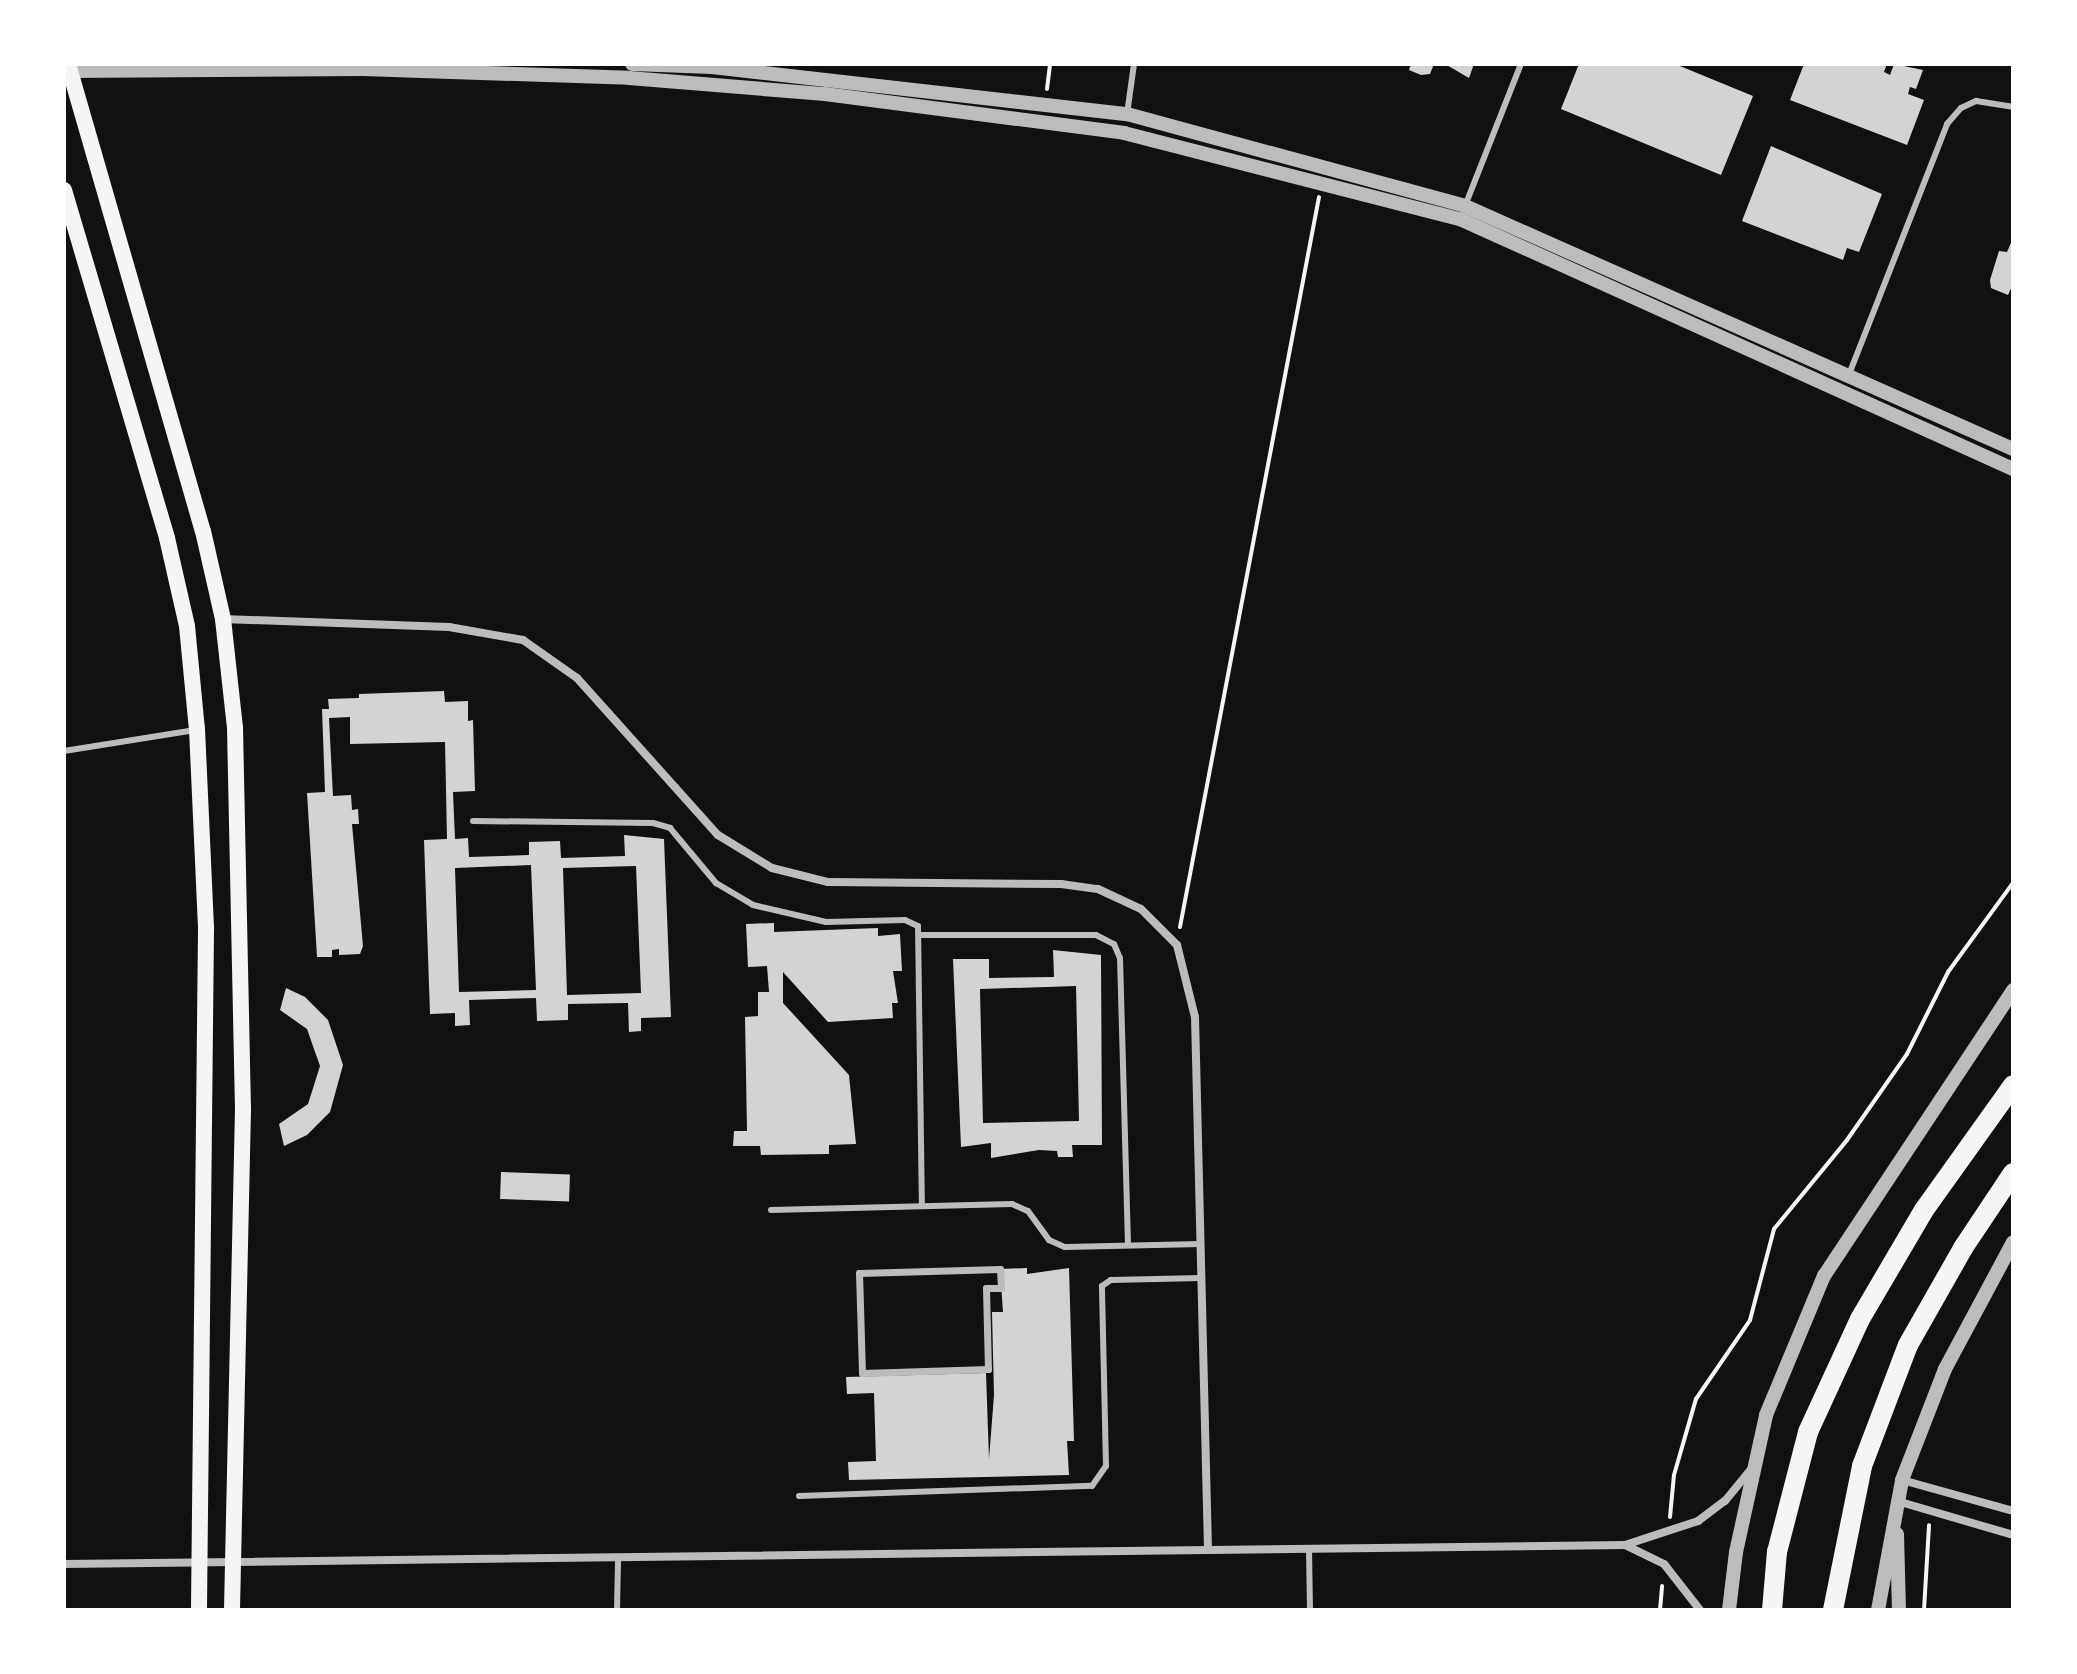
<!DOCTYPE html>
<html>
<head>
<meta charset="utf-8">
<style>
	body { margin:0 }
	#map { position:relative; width:2077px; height:1674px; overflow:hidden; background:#111; font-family:"Source Sans 3",sans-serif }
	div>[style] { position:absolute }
	.building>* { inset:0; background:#d3d3d3; transform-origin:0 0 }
	.path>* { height:4px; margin:-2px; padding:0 2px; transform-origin:2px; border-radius:2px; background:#f5f5f5 }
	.service>* { height:6px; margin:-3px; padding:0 3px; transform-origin:3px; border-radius:3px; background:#bcbcbc }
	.pedestrian>* { height:7px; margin:-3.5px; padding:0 3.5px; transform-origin:3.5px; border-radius:3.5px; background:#bcbcbc }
	.minor>* { height:8px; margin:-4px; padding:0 4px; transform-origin:4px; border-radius:4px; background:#bcbcbc }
	.tertiary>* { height:14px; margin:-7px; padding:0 7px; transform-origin:7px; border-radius:7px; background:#bcbcbc }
	.secondary>* { height:16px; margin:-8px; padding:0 8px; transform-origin:8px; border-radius:8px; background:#f5f5f5 }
	.trunk>* { height:20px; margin:-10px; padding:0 10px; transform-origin:10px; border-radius:10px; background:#f5f5f5 }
	span { translate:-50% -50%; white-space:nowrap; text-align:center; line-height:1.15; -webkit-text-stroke:8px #fff; paint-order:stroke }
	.frame { position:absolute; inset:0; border:66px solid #fff; pointer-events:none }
</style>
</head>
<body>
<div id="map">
	<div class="building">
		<i style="clip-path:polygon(1411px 64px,1434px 64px,1430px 74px,1421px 75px,1409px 70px)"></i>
		<i style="clip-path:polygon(1445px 64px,1474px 64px,1469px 78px)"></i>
		<i style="clip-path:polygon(1579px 64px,1675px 64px,1753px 96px,1721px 175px,1561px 109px)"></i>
		<i style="clip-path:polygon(1804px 64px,1887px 64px,1884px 72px,1890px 75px,1894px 64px,1923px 70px,1916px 89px,1910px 87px,1908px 94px,1924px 100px,1907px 145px,1790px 100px)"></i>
		<i style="clip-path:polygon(1771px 146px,1882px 194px,1859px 252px,1847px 248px,1843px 260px,1742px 221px)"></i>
		<i style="clip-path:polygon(2013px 238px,2013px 284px,2008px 295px,1991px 288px,1990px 280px,1999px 251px,2007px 252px)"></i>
		<i style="clip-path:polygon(evenodd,444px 691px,445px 702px,468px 701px,468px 721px,473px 720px,475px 791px,453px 792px,455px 839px,468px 838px,469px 857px,529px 855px,529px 842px,560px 841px,561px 858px,625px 856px,624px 835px,664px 839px,671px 1017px,641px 1018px,641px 1031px,629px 1032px,628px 1003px,568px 1004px,568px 1020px,537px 1021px,536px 998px,469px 1000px,470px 1025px,455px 1026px,455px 1013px,430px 1014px,424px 840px,447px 839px,445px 742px,350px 744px,350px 717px,329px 718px,333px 796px,351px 795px,352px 810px,358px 809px,359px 824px,352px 824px,363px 946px,360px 954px,339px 955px,339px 949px,332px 950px,332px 957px,317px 957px,307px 793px,325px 792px,322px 709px,329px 709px,328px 699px,359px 698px,359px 694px,444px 691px,531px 865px,536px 990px,459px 992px,455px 868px,531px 865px,444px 691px,636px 866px,641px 993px,567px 995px,563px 868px,636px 866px)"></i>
		<i style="clip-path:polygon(774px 923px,774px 932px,878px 928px,878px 936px,900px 934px,902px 971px,893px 971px,898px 1003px,892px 1003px,893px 1018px,828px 1022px,783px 972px,783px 1003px,849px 1075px,856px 1144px,829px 1145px,829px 1154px,761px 1155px,760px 1146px,733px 1146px,734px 1131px,747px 1131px,745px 1017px,758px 1016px,758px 992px,769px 992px,767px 966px,748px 967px,746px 924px)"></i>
		<i style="clip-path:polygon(evenodd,1053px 950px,1101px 955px,1102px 1145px,1072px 1145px,1073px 1157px,1058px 1157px,1057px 1151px,1039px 1150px,991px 1158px,991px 1143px,961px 1147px,953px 959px,989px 959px,989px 978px,1054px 977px,1053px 950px,1076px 986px,1079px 1121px,983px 1123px,980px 989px,1076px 986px)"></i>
		<i style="clip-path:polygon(286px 988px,305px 997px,328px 1020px,343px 1065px,330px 1112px,307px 1135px,284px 1146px,279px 1124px,308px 1104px,320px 1066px,307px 1029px,280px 1010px)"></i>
		<i style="left:501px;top:1172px;width:69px;height:27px;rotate:2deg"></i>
		<i style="clip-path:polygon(1027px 1268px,1027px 1274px,1069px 1268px,1074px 1441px,1067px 1441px,1069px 1475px,849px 1480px,848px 1462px,876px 1461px,874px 1393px,847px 1394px,846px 1377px,986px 1373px,989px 1459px,994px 1395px,992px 1312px,1003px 1312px,1000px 1269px)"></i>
	</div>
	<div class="path">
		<i style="left:1047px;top:89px;width:25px;rotate:-83deg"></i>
		<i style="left:1180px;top:927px;width:743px;rotate:-79.22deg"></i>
		<i style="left:1670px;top:1517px;width:42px;rotate:-84.6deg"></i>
		<i style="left:1674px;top:1475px;width:79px;rotate:-73.9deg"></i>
		<i style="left:1696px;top:1399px;width:96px;rotate:-55.6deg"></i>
		<i style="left:1750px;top:1320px;width:94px;rotate:-75.2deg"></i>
		<i style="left:1774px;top:1229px;width:115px;rotate:-50.6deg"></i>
		<i style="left:1847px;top:1140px;width:105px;rotate:-55.1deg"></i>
		<i style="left:1907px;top:1054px;width:92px;rotate:-63.4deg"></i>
		<i style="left:1948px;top:972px;width:110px;rotate:-53.9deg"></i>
		<i style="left:1660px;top:1610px;width:24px;rotate:-85deg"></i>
		<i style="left:1924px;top:1610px;width:85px;rotate:-86.6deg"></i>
	</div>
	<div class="service">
		<i style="left:1127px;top:114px;width:50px;rotate:-82deg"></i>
		<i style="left:1465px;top:206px;width:153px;rotate:-68.5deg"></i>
		<i style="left:1848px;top:377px;width:272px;rotate:-68.6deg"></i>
		<i style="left:1947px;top:124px;width:21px;rotate:-49deg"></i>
		<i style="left:1961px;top:108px;width:17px;rotate:-25deg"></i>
		<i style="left:1976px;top:101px;width:37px;rotate:9deg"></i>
		<i style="left:64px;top:751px;width:133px;rotate:-9.1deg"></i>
		<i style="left:473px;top:821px;width:180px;rotate:0.6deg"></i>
		<i style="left:653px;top:823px;width:18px;rotate:16deg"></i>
		<i style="left:670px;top:828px;width:72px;rotate:50.1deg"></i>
		<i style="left:716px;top:883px;width:43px;rotate:30.7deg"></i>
		<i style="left:753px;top:905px;width:75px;rotate:13.1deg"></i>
		<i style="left:826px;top:922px;width:79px;rotate:-1.5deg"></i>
		<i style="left:905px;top:920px;width:14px;rotate:25deg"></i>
		<i style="left:918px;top:926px;width:280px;rotate:89.2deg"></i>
		<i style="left:921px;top:935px;width:175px"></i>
		<i style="left:1096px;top:935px;width:20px;rotate:27deg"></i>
		<i style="left:1114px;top:944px;width:15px;rotate:67deg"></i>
		<i style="left:1120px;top:958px;width:287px;rotate:88.4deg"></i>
		<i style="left:771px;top:1210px;width:241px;rotate:-1.4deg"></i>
		<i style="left:1012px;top:1204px;width:17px;rotate:24deg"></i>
		<i style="left:1028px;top:1211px;width:36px;rotate:54deg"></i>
		<i style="left:1049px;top:1240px;width:17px;rotate:24deg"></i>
		<i style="left:1065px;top:1247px;width:136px;rotate:-1.3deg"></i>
		<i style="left:799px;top:1496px;width:293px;rotate:-2deg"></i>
		<i style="left:1092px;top:1486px;width:24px;rotate:-55deg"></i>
		<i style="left:1106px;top:1466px;width:180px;rotate:-91.3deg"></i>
		<i style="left:1102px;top:1286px;width:11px;rotate:-34deg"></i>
		<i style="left:1111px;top:1280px;width:90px;rotate:-1.3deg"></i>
		<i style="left:1309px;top:1548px;width:62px;rotate:89.1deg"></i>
		<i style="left:617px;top:1610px;width:49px;rotate:-88.8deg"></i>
	</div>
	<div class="pedestrian">
		<i style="left:1000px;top:1269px;width:19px;rotate:87deg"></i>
		<i style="left:1001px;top:1288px;width:15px;rotate:180deg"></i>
		<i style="left:986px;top:1288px;width:81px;rotate:88.6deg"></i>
		<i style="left:988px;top:1369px;width:126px;rotate:178.2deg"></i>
		<i style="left:862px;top:1373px;width:100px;rotate:-91.7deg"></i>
		<i style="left:859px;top:1273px;width:141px;rotate:-1.6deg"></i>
	</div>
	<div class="minor">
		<i style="left:223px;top:619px;width:226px;rotate:2deg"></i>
		<i style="left:449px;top:627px;width:75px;rotate:10deg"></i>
		<i style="left:523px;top:640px;width:66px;rotate:35.1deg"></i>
		<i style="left:577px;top:678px;width:211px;rotate:48.1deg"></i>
		<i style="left:718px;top:835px;width:63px;rotate:31.4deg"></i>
		<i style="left:772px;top:868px;width:58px;rotate:14deg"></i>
		<i style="left:828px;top:882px;width:233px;rotate:0.5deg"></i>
		<i style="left:1061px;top:884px;width:37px;rotate:8deg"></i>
		<i style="left:1098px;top:889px;width:47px;rotate:24.9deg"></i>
		<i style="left:1141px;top:909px;width:51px;rotate:45deg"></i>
		<i style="left:1177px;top:945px;width:74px;rotate:76deg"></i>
		<i style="left:1195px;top:1017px;width:532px;rotate:88.6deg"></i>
		<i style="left:1902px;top:1480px;width:115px;rotate:15.6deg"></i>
		<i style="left:1897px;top:1501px;width:121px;rotate:16.3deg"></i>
		<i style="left:64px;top:1564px;width:1561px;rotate:-0.7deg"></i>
		<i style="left:1700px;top:1610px;width:58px;rotate:-128deg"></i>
		<i style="left:1664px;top:1564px;width:43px;rotate:-154deg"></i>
		<i style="left:1625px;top:1545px;width:77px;rotate:-18.2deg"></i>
		<i style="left:1698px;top:1521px;width:34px;rotate:-37deg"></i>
		<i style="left:1725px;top:1501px;width:43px;rotate:-50.7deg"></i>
	</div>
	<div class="tertiary">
		<i style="left:632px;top:64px;width:80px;rotate:2.1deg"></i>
		<i style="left:712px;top:67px;width:418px;rotate:6.5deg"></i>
		<i style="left:1127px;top:114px;width:350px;rotate:15.2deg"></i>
		<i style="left:1465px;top:206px;width:599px;rotate:23.91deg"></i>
		<i style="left:64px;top:71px;width:299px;rotate:-0.4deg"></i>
		<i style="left:363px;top:69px;width:266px;rotate:1.9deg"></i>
		<i style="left:629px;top:78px;width:197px;rotate:4.7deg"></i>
		<i style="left:825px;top:94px;width:302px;rotate:7.4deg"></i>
		<i style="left:1124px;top:133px;width:347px;rotate:14.4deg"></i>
		<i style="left:1460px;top:219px;width:607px;rotate:24.33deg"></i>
		<i style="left:1897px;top:1534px;width:76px;rotate:88.5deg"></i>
		<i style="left:1729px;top:1610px;width:58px;rotate:-83.1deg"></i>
		<i style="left:1736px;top:1552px;width:140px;rotate:-77.6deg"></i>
		<i style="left:1766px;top:1415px;width:151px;rotate:-67.4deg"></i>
		<i style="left:1824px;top:1276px;width:343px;rotate:-56.5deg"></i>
		<i style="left:1878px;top:1610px;width:132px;rotate:-79.5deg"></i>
		<i style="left:1902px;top:1480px;width:119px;rotate:-68.8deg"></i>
		<i style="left:1945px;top:1369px;width:144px;rotate:-61.8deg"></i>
	</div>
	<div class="secondary">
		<i style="left:68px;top:64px;width:486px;rotate:73.9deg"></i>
		<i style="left:203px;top:531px;width:90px;rotate:77.2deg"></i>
		<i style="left:223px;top:619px;width:110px;rotate:83.7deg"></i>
		<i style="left:235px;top:728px;width:381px;rotate:88.8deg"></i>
		<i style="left:243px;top:1109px;width:501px;rotate:91.26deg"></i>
		<i style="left:64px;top:190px;width:363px;rotate:73.5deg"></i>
		<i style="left:167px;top:538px;width:90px;rotate:77.2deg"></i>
		<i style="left:187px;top:626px;width:103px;rotate:84.5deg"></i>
		<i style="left:197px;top:729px;width:200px;rotate:87.4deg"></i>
		<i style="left:206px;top:929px;width:681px;rotate:90.59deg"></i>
	</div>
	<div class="trunk">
		<i style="left:1772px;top:1610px;width:58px;rotate:-85.1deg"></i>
		<i style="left:1777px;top:1552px;width:124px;rotate:-75.5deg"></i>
		<i style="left:1808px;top:1432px;width:124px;rotate:-65.3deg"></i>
		<i style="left:1860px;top:1319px;width:126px;rotate:-59.6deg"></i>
		<i style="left:1924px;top:1210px;width:153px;rotate:-54.5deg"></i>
		<i style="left:1833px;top:1610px;width:147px;rotate:-78.6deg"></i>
		<i style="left:1862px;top:1466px;width:129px;rotate:-69.2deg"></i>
		<i style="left:1908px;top:1345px;width:112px;rotate:-60.4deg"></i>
		<i style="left:1963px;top:1248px;width:90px;rotate:-56.3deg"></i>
	</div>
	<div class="frame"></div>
</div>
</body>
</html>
